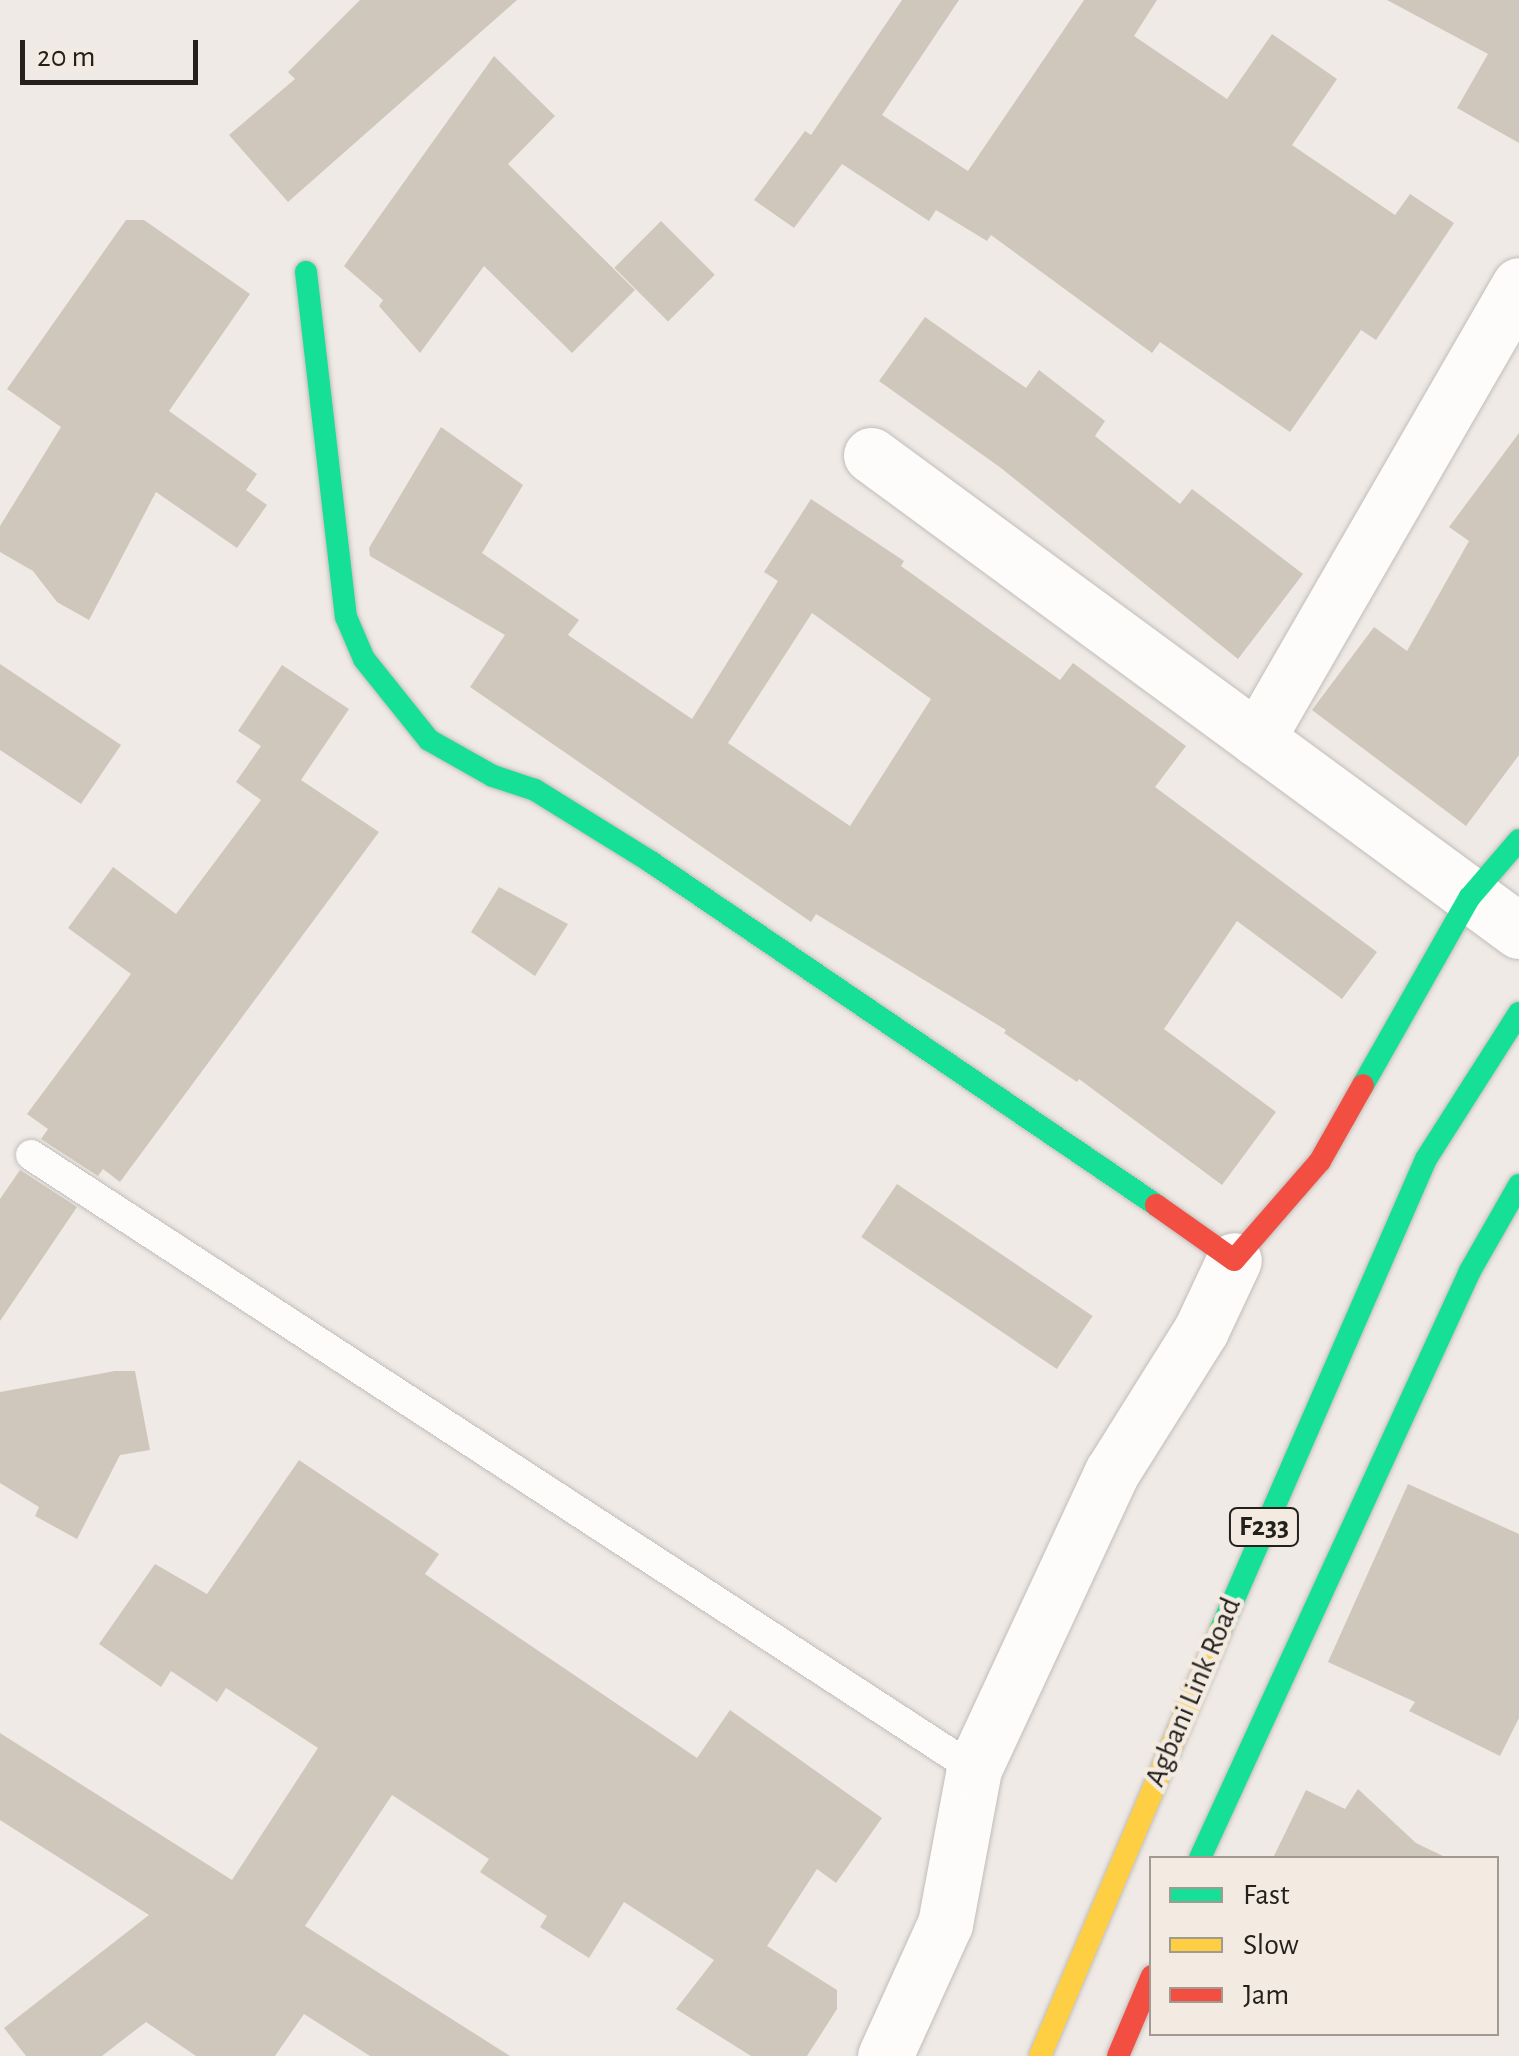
<!DOCTYPE html>
<html>
<head>
<meta charset="utf-8">
<style>
	body { margin:0 }
	#map { position:relative; width:1519px; height:2056px; overflow:hidden; background:#efeae5; font-family:"Alegreya Sans",sans-serif }
	div>[style] { position:absolute }
	.building>* { inset:0; background:#cfc7bc; transform-origin:0 0 }
	.roads { filter:drop-shadow(0 0 2px #c1bdba) drop-shadow(0 0 2px #c1bdba) }
	.lane>* { height:30px; margin:-15px; padding:0 15px; transform-origin:15px; border-radius:15px; background:#fdfcfb }
	.street>* { height:55px; margin:-27.5px; padding:0 27.5px; transform-origin:27.5px; border-radius:27.5px; background:#fdfcfb }
	.fast>* { height:22px; margin:-11px; padding:0 11px; transform-origin:11px; border-radius:11px; background:#16e098 }
	.slow>* { height:22px; margin:-11px; padding:0 11px; transform-origin:11px; border-radius:11px; background:#ffcf43 }
	.jam>* { height:22px; margin:-11px; padding:0 11px; transform-origin:11px; border-radius:11px; background:#f24e42 }
	span { translate:-50% -50%; white-space:nowrap; text-align:center; line-height:1.15; -webkit-text-stroke:9px #f3ebe1; paint-order:stroke }
	.shield-label span { padding:2px 8px; background:#f3ebe1; border:2px solid; border-radius:8px; -webkit-text-stroke-width:0 }
	.shield-label { font-size:28px; color:#24211d; font-weight:700 }
	.street-label { font-size:30px; color:#24211d }
	.legend { position:absolute; left:1149px; top:1856px; width:350px; height:180px; box-sizing:border-box; background:#f3ebe1; border:2px solid #a09a93; margin:0; padding:12px 18px; list-style:none; font-size:30px; color:#24211d }
	.legend li { display:flex; align-items:center; gap:20px; height:50px }
	.legend b { width:50px; border:2px solid #a09a93 }
	.scale { position:absolute; left:20px; top:40px; width:178px; height:45px; box-sizing:border-box; border:5px solid #24211d; border-top:0; padding-left:12px; font-size:30px; line-height:35px; white-space:nowrap; color:#24211d; -webkit-text-stroke:8px #f3ebe1; paint-order:stroke }
</style>
</head>
<body>
<div id="map">
	<div class="building">
		<i style="clip-path:polygon(360px 0,517px 0,288px 202px,229px 135px,295px 79px,288px 72px)"></i>
		<i style="clip-path:polygon(902px 0,959px 0,882px 115px,968px 171px,1084px 0,1157px 0,1134px 36px,1227px 99px,1272px 34px,1337px 79px,1292px 145px,1395px 215px,1410px 194px,1454px 223px,1376px 340px,1361px 330px,1290px 432px,1160px 342px,1152px 353px,991px 235px,987px 241px,936px 210px,929px 221px,842px 164px,794px 228px,754px 200px,805px 131px,811px 135px)"></i>
		<i style="clip-path:polygon(1387px 0,1519px 0,1519px 143px,1457px 108px,1488px 54px)"></i>
		<i style="clip-path:polygon(494px 56px,555px 116px,508px 164px,635px 290px,572px 353px,484px 266px,420px 353px,379px 306px,383px 300px,344px 266px)"></i>
		<i style="clip-path:polygon(126px 220px,144px 220px,250px 294px,169px 411px,257px 474px,246px 490px,267px 505px,237px 548px,156px 492px,89px 620px,57px 602px,33px 571px,0 552px,0 526px,61px 427px,7px 389px)"></i>
		<i style="left:661px;top:221px;width:76px;height:66px;rotate:45deg"></i>
		<i style="clip-path:polygon(925px 317px,1026px 388px,1039px 370px,1105px 421px,1095px 436px,1180px 504px,1192px 489px,1303px 574px,1238px 659px,1001px 468px,879px 381px)"></i>
		<i style="clip-path:polygon(evenodd,441px 427px,523px 485px,482px 553px,579px 620px,568px 635px,692px 719px,778px 581px,764px 572px,811px 499px,904px 561px,901px 566px,1060px 680px,1073px 663px,1186px 746px,1155px 787px,1377px 952px,1342px 999px,1237px 921px,1164px 1029px,1276px 1112px,1222px 1185px,1079px 1079px,1077px 1082px,1004px 1033px,1006px 1030px,816px 914px,811px 922px,470px 687px,505px 635px,370px 556px,369px 548px,441px 427px,812px 613px,931px 699px,850px 826px,728px 743px,812px 613px)"></i>
		<i style="clip-path:polygon(1519px 433px,1519px 755px,1466px 826px,1312px 710px,1374px 627px,1407px 651px,1469px 541px,1449px 527px)"></i>
		<i style="clip-path:polygon(0 664px,121px 745px,81px 804px,0 750px)"></i>
		<i style="clip-path:polygon(282px 665px,349px 709px,301px 780px,379px 832px,120px 1182px,103px 1169px,98px 1176px,41px 1139px,48px 1129px,27px 1114px,131px 974px,68px 928px,113px 867px,176px 914px,261px 800px,236px 782px,261px 746px,238px 731px)"></i>
		<i style="clip-path:polygon(499px 887px,568px 924px,535px 976px,471px 932px)"></i>
		<i style="clip-path:polygon(20px 1170px,77px 1207px,0 1321px,0 1199px)"></i>
		<i style="left:897px;top:1184px;width:236px;height:64px;rotate:34deg"></i>
		<i style="clip-path:polygon(115px 1371px,135px 1371px,150px 1450px,120px 1455px,77px 1539px,35px 1516px,39px 1507px,0 1483px,0 1392px)"></i>
		<i style="clip-path:polygon(299px 1460px,439px 1554px,425px 1574px,697px 1758px,730px 1710px,882px 1818px,836px 1883px,817px 1869px,767px 1946px,837px 1990px,837px 2009px,807px 2056px,751px 2056px,676px 2009px,714px 1960px,624px 1902px,589px 1958px,540px 1927px,547px 1916px,480px 1872px,489px 1859px,392px 1795px,305px 1926px,510px 2056px,370px 2056px,304px 2014px,275px 2056px,196px 2056px,146px 2022px,102px 2056px,26px 2056px,4px 2028px,149px 1915px,0 1820px,0 1733px,232px 1880px,318px 1748px,226px 1688px,217px 1702px,171px 1671px,161px 1687px,99px 1644px,155px 1564px,207px 1594px)"></i>
		<i style="clip-path:polygon(1408px 1484px,1519px 1534px,1519px 1718px,1500px 1756px,1409px 1711px,1415px 1702px,1328px 1662px)"></i>
		<i style="clip-path:polygon(1358px 1789px,1416px 1843px,1447px 1858px,1273px 1858px,1306px 1790px,1345px 1809px)"></i>
	</div>
	<div class="roads">
		<div class="lane">
			<i style="left:31px;top:1155px;width:1125px;rotate:33.07deg"></i>
		</div>
		<div class="street">
			<i style="left:871px;top:455px;width:804px;rotate:36.3deg"></i>
			<i style="left:1257px;top:739px;width:524px;rotate:-60.01deg"></i>
			<i style="left:885px;top:2056px;width:145px;rotate:-65.6deg"></i>
			<i style="left:945px;top:1924px;width:158px;rotate:-79.4deg"></i>
			<i style="left:974px;top:1769px;width:327px;rotate:-65.1deg"></i>
			<i style="left:1112px;top:1472px;width:168px;rotate:-57.9deg"></i>
			<i style="left:1201px;top:1330px;width:77px;rotate:-64.8deg"></i>
		</div>
		<div class="fast">
			<i style="left:306px;top:272px;width:347px;rotate:83.4deg"></i>
			<i style="left:346px;top:617px;width:46px;rotate:66.8deg"></i>
			<i style="left:364px;top:659px;width:104px;rotate:51.3deg"></i>
			<i style="left:429px;top:740px;width:73px;rotate:29.4deg"></i>
			<i style="left:493px;top:776px;width:44px;rotate:18.4deg"></i>
			<i style="left:535px;top:790px;width:137px;rotate:31.8deg"></i>
			<i style="left:651px;top:862px;width:610px;rotate:34.18deg"></i>
			<i style="left:1363px;top:1085px;width:216px;rotate:-60.4deg"></i>
			<i style="left:1470px;top:897px;width:75px;rotate:-49.3deg"></i>
			<i style="left:1220px;top:1631px;width:515px;rotate:-66.42deg"></i>
			<i style="left:1426px;top:1159px;width:173px;rotate:-57.5deg"></i>
			<i style="left:1200px;top:1858px;width:646px;rotate:-65.3deg"></i>
			<i style="left:1470px;top:1271px;width:99px;rotate:-60.3deg"></i>
		</div>
		<div class="slow">
			<i style="left:1040px;top:2056px;width:462px;rotate:-67deg"></i>
		</div>
		<div class="jam">
			<i style="left:1156px;top:1205px;width:95px;rotate:35.2deg"></i>
			<i style="left:1234px;top:1260px;width:131px;rotate:-49deg"></i>
			<i style="left:1320px;top:1161px;width:87px;rotate:-60.5deg"></i>
			<i style="left:1118px;top:2056px;width:87px;rotate:-67deg"></i>
		</div>
	</div>
	<div class="shield-label">
		<span style="left:1264px;top:1527px">F233</span>
	</div>
	<div class="street-label">
		<span style="left:1193px;top:1692px;rotate:-67deg">Agbani Link Road</span>
	</div>
	<ul class="legend">
	<li><b style="height:12px;background:#16e098"></b>Fast</li>
	<li><b style="height:12px;background:#ffcf43"></b>Slow</li>
	<li><b style="height:12px;background:#f24e42"></b>Jam</li>
	</ul>
	<div class="scale">20 m</div>
</div>
</body>
</html>
